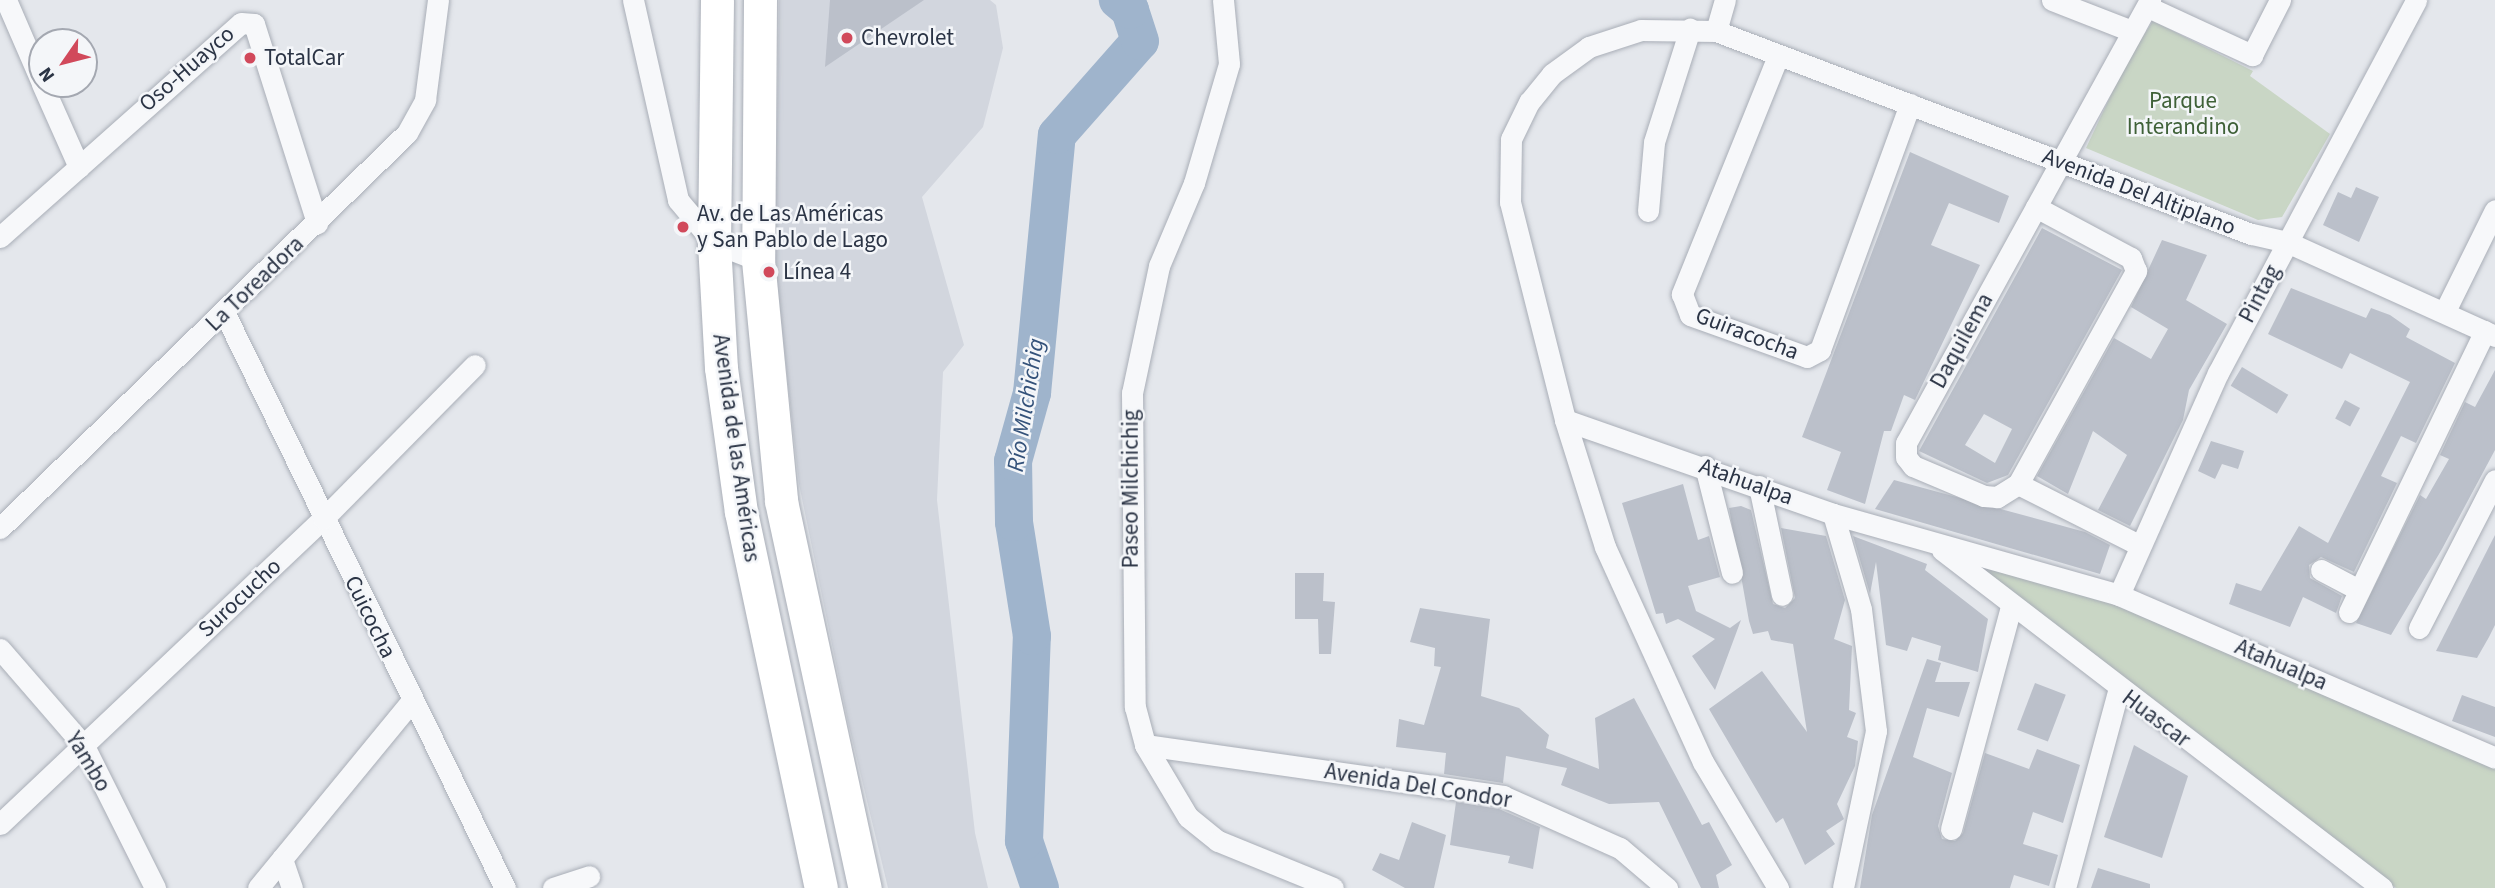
<!DOCTYPE html>
<html>
<head>
<meta charset="utf-8">
<style>
	body { margin:0 }
	#map { position:relative; width:2495px; height:888px; overflow:hidden; background:#e4e7ec; font-family:"Source Sans 3",sans-serif }
	div>[style] { position:absolute }
	.built>* { inset:0; background:#d2d6de }
	.green>* { inset:0; background:#c9d6c5 }
	.river>* { height:38px; margin:-19px; padding:0 19px; transform-origin:19px; border-radius:19px; background:#9fb4cc }
	.building>* { inset:0; background:#bbc0ca; transform-origin:0 0 }
	.roads { filter:drop-shadow(0 0 2px #a9aeb7) drop-shadow(0 0 2px #a9aeb7) }
	.minor>* { height:21px; margin:-10.5px; padding:0 10.5px; transform-origin:10.5px; border-radius:10.5px; background:#f7f8fa }
	.primary>* { height:33px; margin:-16.5px; padding:0 16.5px; transform-origin:16.5px; border-radius:16.5px; background:#fff }
	.dots>* { width:19px; height:19px; translate:-50% -50%; box-sizing:border-box; border:4px solid #f4f6f9; border-radius:50% }
	span { translate:-50% -50%; white-space:nowrap; text-align:center; line-height:1.15; -webkit-text-stroke:5px #f4f6f9; paint-order:stroke }
	.poi-label { font-size:23px; color:#2b3445 }
	.left { translate:0 -50%; text-align:left }
	.street-label { font-size:23px; color:#2b3445 }
	.park-label { font-size:23px; color:#3f6138 }
	.water-label { font-size:24px; color:#34527a; font-style:italic }
	.north { position:absolute; left:28px; top:28px; width:70px; height:70px; box-sizing:border-box; background:#f4f6f9; border:2px solid #a4a8b1; border-radius:50%; rotate:235deg; font-size:19px; font-weight:700; line-height:28px; text-align:center; color:#2b3445 }
	.north::after { content:''; display:block; margin:auto; width:24px; height:32px; background:#d1495b; clip-path:polygon(50% 0,100% 100%,50% 72%,0 100%) }
</style>
</head>
<body>
<div id="map">
	<div class="built">
		<i style="clip-path:polygon(779px 0,990px 0,996px 5px,1003px 48px,983px 127px,922px 197px,964px 345px,943px 372px,937px 500px,975px 833px,988px 888px,888px 888px,848px 722px,799px 484px,775px 267px)"></i>
	</div>
	<div class="green">
		<i style="clip-path:polygon(2153px 21px,2253px 71px,2250px 76px,2330px 134px,2282px 217px,2258px 220px,2086px 148px,2128px 59px)"></i>
		<i style="clip-path:polygon(1982px 566px,2117px 601px,2495px 766px,2495px 888px,2396px 888px,1982px 573px)"></i>
	</div>
	<div class="river">
		<i style="left:1040px;top:888px;width:50px;rotate:-108.8deg"></i>
		<i style="left:1024px;top:841px;width:205px;rotate:-87.8deg"></i>
		<i style="left:1032px;top:636px;width:115px;rotate:-99deg"></i>
		<i style="left:1014px;top:522px;width:61px;rotate:-90.9deg"></i>
		<i style="left:1013px;top:461px;width:71px;rotate:-74.4deg"></i>
		<i style="left:1032px;top:393px;width:259px;rotate:-84.5deg"></i>
		<i style="left:1057px;top:135px;width:125px;rotate:-48.6deg"></i>
		<i style="left:1140px;top:41px;width:33px;rotate:-108deg"></i>
		<i style="left:1130px;top:10px;width:16px;rotate:-140deg"></i>
	</div>
	<div class="building">
		<i style="clip-path:polygon(830px 0,924px 0,825px 67px)"></i>
		<i style="clip-path:polygon(1910px 152px,2009px 196px,1999px 223px,1949px 203px,1931px 245px,1980px 265px,1915px 400px,1904px 395px,1891px 431px,1884px 431px,1865px 504px,1827px 490px,1841px 452px,1802px 437px)"></i>
		<i style="clip-path:polygon(2356px 187px,2379px 197px,2359px 242px,2323px 225px,2338px 192px,2351px 198px)"></i>
		<i style="clip-path:polygon(evenodd,2042px 228px,2122px 270px,2008px 475px,1987px 483px,1919px 451px,2042px 228px,1984px 414px,2012px 429px,1995px 463px,1965px 445px,1984px 414px)"></i>
		<i style="clip-path:polygon(2162px 240px,2207px 255px,2186px 300px,2227px 324px,2189px 390px,2183px 420px,2130px 526px,2098px 510px,2127px 455px,2093px 431px,2068px 494px,2037px 476px,2114px 338px,2151px 359px,2168px 329px,2131px 307px)"></i>
		<i style="clip-path:polygon(2291px 288px,2366px 318px,2371px 308px,2390px 315px,2410px 329px,2406px 337px,2455px 363px,2416px 443px,2401px 436px,2381px 476px,2397px 483px,2354px 572px,2321px 557px,2309px 565px,2310px 578px,2342px 596px,2336px 613px,2303px 597px,2290px 627px,2229px 604px,2236px 583px,2261px 591px,2299px 526px,2328px 543px,2410px 382px,2350px 353px,2342px 369px,2268px 334px)"></i>
		<i style="left:2242px;top:367px;width:54px;height:22px;rotate:31deg"></i>
		<i style="clip-path:polygon(2495px 370px,2495px 450px,2442px 549px,2391px 635px,2356px 623px,2420px 495px,2426px 499px,2449px 459px,2440px 455px,2465px 402px,2475px 407px)"></i>
		<i style="left:2345px;top:400px;width:17px;height:21px;rotate:28deg"></i>
		<i style="clip-path:polygon(2211px 441px,2244px 451px,2238px 469px,2222px 464px,2215px 479px,2198px 471px)"></i>
		<i style="clip-path:polygon(1894px 480px,2085px 532px,2110px 545px,2100px 574px,1875px 509px)"></i>
		<i style="clip-path:polygon(1683px 484px,1698px 540px,1709px 536px,1720px 577px,1688px 586px,1696px 611px,1730px 628px,1741px 620px,1715px 690px,1692px 656px,1715px 639px,1678px 619px,1666px 624px,1663px 613px,1656px 614px,1622px 503px)"></i>
		<i style="clip-path:polygon(1741px 506px,1751px 510px,1773px 604px,1785px 608px,1795px 598px,1781px 528px,1826px 536px,1845px 600px,1834px 639px,1852px 646px,1849px 710px,1856px 713px,1847px 737px,1858px 741px,1855px 766px,1837px 804px,1844px 819px,1826px 831px,1835px 844px,1805px 865px,1783px 818px,1776px 823px,1709px 709px,1762px 671px,1807px 732px,1793px 644px,1771px 640px,1768px 631px,1753px 634px,1749px 621px,1729px 508px)"></i>
		<i style="clip-path:polygon(2495px 535px,2495px 625px,2489px 637px,2477px 658px,2436px 651px)"></i>
		<i style="clip-path:polygon(1853px 536px,1927px 564px,1925px 570px,1988px 619px,1978px 672px,1938px 660px,1941px 646px,1912px 637px,1907px 651px,1886px 645px,1876px 562px,1870px 594px)"></i>
		<i style="clip-path:polygon(1295px 573px,1324px 573px,1323px 601px,1335px 602px,1331px 654px,1319px 654px,1318px 619px,1295px 619px)"></i>
		<i style="clip-path:polygon(1420px 608px,1490px 619px,1481px 696px,1519px 708px,1549px 735px,1546px 748px,1599px 769px,1595px 718px,1634px 698px,1702px 825px,1709px 822px,1732px 865px,1716px 875px,1719px 888px,1701px 888px,1659px 802px,1609px 804px,1561px 785px,1567px 768px,1506px 756px,1503px 783px,1444px 774px,1446px 753px,1396px 747px,1399px 719px,1424px 725px,1441px 667px,1434px 666px,1435px 648px,1410px 642px)"></i>
		<i style="clip-path:polygon(1927px 659px,1941px 663px,1935px 682px,1970px 682px,1959px 717px,1927px 708px,1913px 757px,1952px 773px,1938px 826px,1942px 839px,1955px 841px,1963px 833px,1985px 753px,2029px 769px,2037px 749px,2080px 765px,2063px 823px,2033px 812px,2023px 844px,2058px 855px,2049px 886px,2014px 875px,2010px 888px,1860px 888px,1872px 815px)"></i>
		<i style="left:2035px;top:683px;width:33px;height:50px;rotate:21deg"></i>
		<i style="clip-path:polygon(2462px 695px,2495px 707px,2495px 737px,2452px 721px)"></i>
		<i style="clip-path:polygon(2134px 745px,2188px 776px,2162px 858px,2104px 837px)"></i>
		<i style="clip-path:polygon(1456px 802px,1499px 809px,1540px 827px,1533px 869px,1508px 863px,1510px 856px,1450px 845px)"></i>
		<i style="clip-path:polygon(1412px 822px,1446px 835px,1434px 888px,1405px 888px,1372px 870px,1380px 853px,1399px 860px)"></i>
		<i style="clip-path:polygon(2098px 868px,2150px 884px,2150px 888px,2091px 888px)"></i>
	</div>
	<div class="roads">
		<div class="minor">
			<i style="left:6px;top:0;width:90px;rotate:66.6deg"></i>
			<i style="left:633px;top:0;width:205px;rotate:77.3deg"></i>
			<i style="left:678px;top:200px;width:56px;rotate:50.1deg"></i>
			<i style="left:714px;top:243px;width:47px;rotate:21.1deg"></i>
			<i style="left:1223px;top:0;width:64px;rotate:84.6deg"></i>
			<i style="left:1229px;top:64px;width:124px;rotate:106.4deg"></i>
			<i style="left:1194px;top:183px;width:90px;rotate:112.9deg"></i>
			<i style="left:1159px;top:266px;width:130px;rotate:102deg"></i>
			<i style="left:1132px;top:393px;width:314px;rotate:89.5deg"></i>
			<i style="left:1135px;top:707px;width:39px;rotate:75deg"></i>
			<i style="left:1145px;top:745px;width:84px;rotate:59.2deg"></i>
			<i style="left:1188px;top:817px;width:38px;rotate:39deg"></i>
			<i style="left:1218px;top:841px;width:124px;rotate:22.2deg"></i>
			<i style="left:2052px;top:0;width:83px;rotate:21.3deg"></i>
			<i style="left:2148px;top:7px;width:115px;rotate:24.8deg"></i>
			<i style="left:2252px;top:55px;width:62px;rotate:-63deg"></i>
			<i style="left:1716px;top:31px;width:32px;rotate:-74deg"></i>
			<i style="left:1778px;top:56px;width:257px;rotate:112deg"></i>
			<i style="left:1682px;top:294px;width:22px;rotate:69deg"></i>
			<i style="left:1690px;top:315px;width:124px;rotate:19.7deg"></i>
			<i style="left:1807px;top:357px;width:15px;rotate:-28deg"></i>
			<i style="left:1820px;top:350px;width:262px;rotate:-69.9deg"></i>
			<i style="left:42px;top:84px;width:91px;rotate:66deg"></i>
			<i style="left:1648px;top:211px;width:69px;rotate:-85deg"></i>
			<i style="left:1654px;top:142px;width:119px;rotate:-72.3deg"></i>
			<i style="left:0;top:237px;width:322px;rotate:-41.6deg"></i>
			<i style="left:241px;top:23px;width:13px;rotate:4deg"></i>
			<i style="left:254px;top:24px;width:209px;rotate:72.4deg"></i>
			<i style="left:2446px;top:309px;width:110px;rotate:-63.7deg"></i>
			<i style="left:225px;top:314px;width:639px;rotate:64deg"></i>
			<i style="left:2495px;top:336px;width:228px;rotate:-155.7deg"></i>
			<i style="left:2287px;top:242px;width:37px;rotate:-167deg"></i>
			<i style="left:2251px;top:234px;width:572px;rotate:-159.22deg"></i>
			<i style="left:1716px;top:31px;width:75px;rotate:-179.2deg"></i>
			<i style="left:1641px;top:30px;width:55px;rotate:161.9deg"></i>
			<i style="left:1589px;top:47px;width:46px;rotate:143.9deg"></i>
			<i style="left:1552px;top:74px;width:36px;rotate:129deg"></i>
			<i style="left:1529px;top:102px;width:41px;rotate:115.9deg"></i>
			<i style="left:1511px;top:139px;width:63px;rotate:90.9deg"></i>
			<i style="left:1510px;top:202px;width:225px;rotate:75.8deg"></i>
			<i style="left:1565px;top:420px;width:284px;rotate:19.3deg"></i>
			<i style="left:1833px;top:514px;width:297px;rotate:15.8deg"></i>
			<i style="left:2119px;top:595px;width:410px;rotate:23.4deg"></i>
			<i style="left:1565px;top:420px;width:133px;rotate:72.5deg"></i>
			<i style="left:1605px;top:547px;width:236px;rotate:65.5deg"></i>
			<i style="left:1703px;top:762px;width:147px;rotate:59.2deg"></i>
			<i style="left:1705px;top:466px;width:110px;rotate:75.8deg"></i>
			<i style="left:2018px;top:484px;width:244px;rotate:-61deg"></i>
			<i style="left:2136px;top:271px;width:14px;rotate:-111deg"></i>
			<i style="left:2131px;top:258px;width:108px;rotate:-151.8deg"></i>
			<i style="left:1759px;top:486px;width:111px;rotate:78.1deg"></i>
			<i style="left:1833px;top:514px;width:99px;rotate:73.6deg"></i>
			<i style="left:1861px;top:609px;width:123px;rotate:83deg"></i>
			<i style="left:1876px;top:731px;width:160px;rotate:101.9deg"></i>
			<i style="left:0;top:528px;width:567px;rotate:-44.14deg"></i>
			<i style="left:407px;top:133px;width:38px;rotate:-61deg"></i>
			<i style="left:425px;top:100px;width:101px;rotate:-82.6deg"></i>
			<i style="left:2137px;top:544px;width:133px;rotate:-153.2deg"></i>
			<i style="left:2018px;top:484px;width:25px;rotate:148deg"></i>
			<i style="left:1997px;top:497px;width:13px;rotate:-176deg"></i>
			<i style="left:1984px;top:496px;width:77px;rotate:-157.1deg"></i>
			<i style="left:1913px;top:466px;width:11px;rotate:-128deg"></i>
			<i style="left:1906px;top:457px;width:14px;rotate:-90deg"></i>
			<i style="left:1906px;top:443px;width:506px;rotate:-61.15deg"></i>
			<i style="left:1942px;top:550px;width:555px;rotate:37.53deg"></i>
			<i style="left:2321px;top:570px;width:43px;rotate:27.8deg"></i>
			<i style="left:2119px;top:595px;width:243px;rotate:-66deg"></i>
			<i style="left:2218px;top:373px;width:422px;rotate:-62deg"></i>
			<i style="left:2349px;top:612px;width:312px;rotate:-64.2deg"></i>
			<i style="left:2419px;top:628px;width:166px;rotate:-62.8deg"></i>
			<i style="left:0;top:649px;width:128px;rotate:49.1deg"></i>
			<i style="left:84px;top:746px;width:159px;rotate:63.4deg"></i>
			<i style="left:1145px;top:745px;width:362px;rotate:8.1deg"></i>
			<i style="left:1503px;top:796px;width:128px;rotate:24deg"></i>
			<i style="left:1620px;top:848px;width:62px;rotate:40.4deg"></i>
			<i style="left:0;top:824px;width:444px;rotate:-43.4deg"></i>
			<i style="left:323px;top:519px;width:216px;rotate:-45.4deg"></i>
			<i style="left:1951px;top:829px;width:231px;rotate:-74.9deg"></i>
			<i style="left:282px;top:859px;width:31px;rotate:71deg"></i>
			<i style="left:258px;top:888px;width:241px;rotate:-50.6deg"></i>
			<i style="left:553px;top:888px;width:38px;rotate:-18deg"></i>
			<i style="left:2065px;top:888px;width:204px;rotate:-74.9deg"></i>
		</div>
		<div class="primary">
			<i style="left:717px;top:0;width:243px;rotate:90.7deg"></i>
			<i style="left:714px;top:243px;width:125px;rotate:86.8deg"></i>
			<i style="left:721px;top:368px;width:145px;rotate:82.1deg"></i>
			<i style="left:741px;top:512px;width:384px;rotate:78deg"></i>
			<i style="left:760px;top:0;width:260px;rotate:90.4deg"></i>
			<i style="left:758px;top:260px;width:242px;rotate:84.5deg"></i>
			<i style="left:781px;top:501px;width:396px;rotate:77.8deg"></i>
		</div>
	</div>
	<div class="dots">
		<i style="left:847px;top:38px;background:#d1495b"></i>
		<i style="left:250px;top:58px;background:#d1495b"></i>
		<i style="left:683px;top:227px;background:#d1495b"></i>
		<i style="left:769px;top:272px;background:#d1495b"></i>
	</div>
	<div class="poi-label">
		<span class="left" style="left:861px;top:38px">Chevrolet</span>
		<span class="left" style="left:264px;top:58px">TotalCar</span>
		<span class="left" style="left:697px;top:227px">Av. de Las Américas<br>y San Pablo de Lago</span>
		<span class="left" style="left:783px;top:272px">Línea 4</span>
	</div>
	<div class="street-label">
		<span style="left:187px;top:69px;rotate:-41deg">Oso-Huayco</span>
		<span style="left:2139px;top:192px;rotate:21deg">Avenida Del Altiplano</span>
		<span style="left:255px;top:284px;rotate:-44deg">La Toreadora</span>
		<span style="left:2260px;top:294px;rotate:-62deg">Pintag</span>
		<span style="left:1747px;top:334px;rotate:21deg">Guiracocha</span>
		<span style="left:1962px;top:341px;rotate:-61deg">Daquilema</span>
		<span style="left:736px;top:448px;rotate:82deg">Avenida de las Américas</span>
		<span style="left:1746px;top:482px;rotate:20deg">Atahualpa</span>
		<span style="left:1131px;top:489px;rotate:-90deg">Paseo Milchichig</span>
		<span style="left:240px;top:598px;rotate:-43deg">Surocucho</span>
		<span style="left:370px;top:617px;rotate:64deg">Cuicocha</span>
		<span style="left:2281px;top:665px;rotate:23deg">Atahualpa</span>
		<span style="left:2156px;top:719px;rotate:37deg">Huascar</span>
		<span style="left:88px;top:762px;rotate:59deg">Yambo</span>
		<span style="left:1418px;top:786px;rotate:9deg">Avenida Del Condor</span>
	</div>
	<div class="park-label">
		<span style="left:2183px;top:114px">Parque<br>Interandino</span>
	</div>
	<div class="water-label">
		<span style="left:1026px;top:405px;rotate:-81deg">Río Milchichig</span>
	</div>
	<div class="north">N</div>
</div>
</body>
</html>
